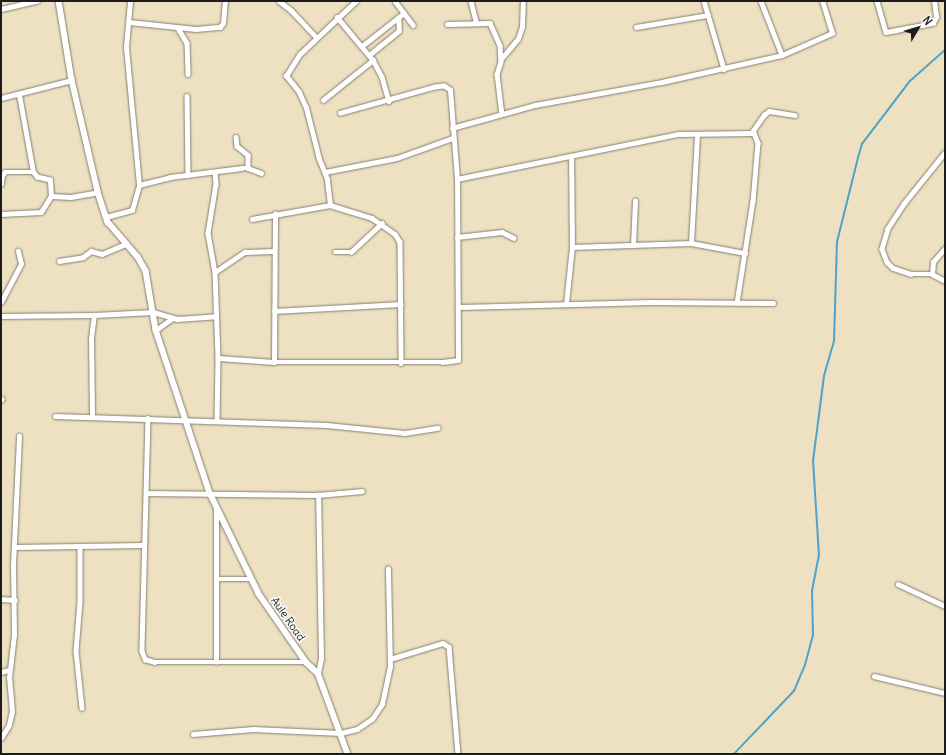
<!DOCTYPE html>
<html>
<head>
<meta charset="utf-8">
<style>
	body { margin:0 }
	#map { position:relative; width:946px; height:755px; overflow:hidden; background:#ede1c2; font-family:Delius,sans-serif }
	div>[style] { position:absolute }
	.stream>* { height:1.5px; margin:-0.75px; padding:0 0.75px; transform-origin:0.75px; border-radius:0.75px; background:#4ca4c9 }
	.roads { filter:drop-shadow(0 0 1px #847e6f) drop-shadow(0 0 1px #847e6f) }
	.minor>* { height:4.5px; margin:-2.25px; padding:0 2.25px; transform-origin:2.25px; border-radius:2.25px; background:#fff }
	.tertiary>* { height:5.5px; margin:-2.75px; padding:0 2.75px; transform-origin:2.75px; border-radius:2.75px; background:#fff }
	span { translate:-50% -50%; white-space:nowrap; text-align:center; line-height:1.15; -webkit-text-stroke:3.5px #f6f6f2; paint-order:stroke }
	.street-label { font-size:11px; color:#1c1c1c }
	.frame { position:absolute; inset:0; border:2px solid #1c1c1c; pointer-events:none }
	.north { position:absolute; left:898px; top:8px; width:40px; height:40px; -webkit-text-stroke:3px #f6f6f2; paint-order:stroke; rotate:52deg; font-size:11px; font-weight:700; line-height:16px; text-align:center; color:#1c1c1c }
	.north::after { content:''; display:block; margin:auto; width:14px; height:18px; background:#1c1c1c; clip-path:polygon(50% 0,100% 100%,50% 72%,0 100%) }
</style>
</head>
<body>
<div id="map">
	<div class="stream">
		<i style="left:734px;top:754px;width:87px;rotate:-46.4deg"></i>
		<i style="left:794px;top:691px;width:28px;rotate:-67deg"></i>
		<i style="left:805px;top:665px;width:31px;rotate:-75deg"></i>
		<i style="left:813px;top:635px;width:44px;rotate:-91.3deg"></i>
		<i style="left:812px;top:591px;width:36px;rotate:-79deg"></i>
		<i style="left:819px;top:556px;width:95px;rotate:-93.6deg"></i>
		<i style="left:813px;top:461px;width:86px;rotate:-82.6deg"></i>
		<i style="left:824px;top:376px;width:35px;rotate:-74deg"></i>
		<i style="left:834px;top:342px;width:100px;rotate:-88.3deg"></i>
		<i style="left:837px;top:242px;width:87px;rotate:-76deg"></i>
		<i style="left:858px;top:158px;width:15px;rotate:-74deg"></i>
		<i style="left:862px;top:144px;width:79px;rotate:-52.7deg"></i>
		<i style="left:910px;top:81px;width:47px;rotate:-41.5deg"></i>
	</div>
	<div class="roads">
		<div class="minor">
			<i style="left:279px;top:1px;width:15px;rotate:37deg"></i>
			<i style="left:291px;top:10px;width:37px;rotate:47deg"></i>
			<i style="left:395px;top:1px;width:30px;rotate:53deg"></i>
			<i style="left:471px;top:1px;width:21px;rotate:76deg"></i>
			<i style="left:704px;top:1px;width:71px;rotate:73.6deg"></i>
			<i style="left:761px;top:1px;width:58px;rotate:68.7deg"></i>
			<i style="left:877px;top:1px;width:32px;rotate:74deg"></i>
			<i style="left:886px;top:32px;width:48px;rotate:-10.8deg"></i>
			<i style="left:933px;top:23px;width:7px;rotate:-63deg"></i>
			<i style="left:936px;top:17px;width:16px;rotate:-97deg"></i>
			<i style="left:1px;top:9px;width:37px;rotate:-13deg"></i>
			<i style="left:337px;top:17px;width:56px;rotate:50.1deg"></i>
			<i style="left:373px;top:60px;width:19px;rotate:62deg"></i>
			<i style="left:382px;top:77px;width:25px;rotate:74deg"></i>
			<i style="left:129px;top:22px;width:67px;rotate:6deg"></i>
			<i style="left:196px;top:29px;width:24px;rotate:-5deg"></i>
			<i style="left:220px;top:27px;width:5px;rotate:-53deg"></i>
			<i style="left:223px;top:23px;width:22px;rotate:-85deg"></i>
			<i style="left:447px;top:24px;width:43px;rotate:-1.3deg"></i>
			<i style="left:490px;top:23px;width:24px;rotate:66deg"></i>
			<i style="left:500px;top:45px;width:17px;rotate:87deg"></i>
			<i style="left:501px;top:62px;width:13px;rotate:108deg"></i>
			<i style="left:497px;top:74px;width:39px;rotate:83deg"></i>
			<i style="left:636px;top:27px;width:73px;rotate:-9.5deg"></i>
			<i style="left:178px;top:28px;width:17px;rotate:59deg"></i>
			<i style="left:187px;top:43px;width:31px;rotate:88deg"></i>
			<i style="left:362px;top:46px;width:53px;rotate:-38.2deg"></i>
			<i style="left:369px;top:55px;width:38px;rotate:-39deg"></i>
			<i style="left:399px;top:31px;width:13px;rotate:-94deg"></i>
			<i style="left:501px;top:59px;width:26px;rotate:-50deg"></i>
			<i style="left:518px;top:39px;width:13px;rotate:-72deg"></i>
			<i style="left:522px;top:27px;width:26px;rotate:-88deg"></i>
			<i style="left:187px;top:96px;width:79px;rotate:89.3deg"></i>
			<i style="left:1px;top:98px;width:73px;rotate:-14.2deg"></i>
			<i style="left:323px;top:100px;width:64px;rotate:-38.7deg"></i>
			<i style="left:452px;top:128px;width:86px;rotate:-15.5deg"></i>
			<i style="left:535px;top:105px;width:129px;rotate:-10.3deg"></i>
			<i style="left:662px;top:82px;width:123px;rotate:-12.7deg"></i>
			<i style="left:782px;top:55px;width:55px;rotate:-23.7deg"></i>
			<i style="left:832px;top:33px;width:34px;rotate:-107deg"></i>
			<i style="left:752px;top:132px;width:21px;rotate:-55deg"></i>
			<i style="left:764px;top:115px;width:6px;rotate:-39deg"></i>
			<i style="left:769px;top:111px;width:26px;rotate:9deg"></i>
			<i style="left:236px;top:137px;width:9px;rotate:84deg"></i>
			<i style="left:237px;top:146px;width:14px;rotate:39deg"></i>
			<i style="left:248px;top:155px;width:13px;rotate:90deg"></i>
			<i style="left:945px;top:153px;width:65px;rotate:128.8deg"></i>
			<i style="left:904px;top:204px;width:30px;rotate:123deg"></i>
			<i style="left:888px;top:229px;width:21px;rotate:107deg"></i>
			<i style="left:882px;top:249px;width:14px;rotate:69deg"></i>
			<i style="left:887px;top:262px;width:8px;rotate:45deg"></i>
			<i style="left:893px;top:268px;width:19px;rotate:18deg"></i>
			<i style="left:911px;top:274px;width:21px"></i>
			<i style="left:932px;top:274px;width:15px;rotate:28deg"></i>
			<i style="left:215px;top:172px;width:12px;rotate:85deg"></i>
			<i style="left:216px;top:184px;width:50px;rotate:99.3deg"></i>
			<i style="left:208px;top:233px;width:40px;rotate:80deg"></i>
			<i style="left:215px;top:272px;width:86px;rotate:88deg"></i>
			<i style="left:218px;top:358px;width:63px;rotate:90.9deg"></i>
			<i style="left:325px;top:172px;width:73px;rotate:-11deg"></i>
			<i style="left:397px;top:158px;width:59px;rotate:-19.7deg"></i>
			<i style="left:457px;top:179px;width:227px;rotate:-11.5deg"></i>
			<i style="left:679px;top:134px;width:75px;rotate:-0.8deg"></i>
			<i style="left:754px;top:133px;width:11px;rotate:68deg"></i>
			<i style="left:758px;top:143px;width:58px;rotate:94.9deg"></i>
			<i style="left:753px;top:201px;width:103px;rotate:98.9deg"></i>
			<i style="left:1px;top:184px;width:9px;rotate:-84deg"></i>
			<i style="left:2px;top:175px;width:4px;rotate:-45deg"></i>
			<i style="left:5px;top:172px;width:28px"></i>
			<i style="left:139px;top:185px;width:32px;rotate:-14deg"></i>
			<i style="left:170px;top:177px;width:72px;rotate:-7.2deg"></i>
			<i style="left:241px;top:168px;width:7px"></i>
			<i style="left:248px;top:168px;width:14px;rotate:21deg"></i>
			<i style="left:51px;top:196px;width:20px;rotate:3deg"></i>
			<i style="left:71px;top:197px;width:27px;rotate:-10deg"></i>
			<i style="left:330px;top:205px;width:26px;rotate:-97deg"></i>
			<i style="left:327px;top:179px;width:22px;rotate:-112deg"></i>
			<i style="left:319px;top:159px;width:53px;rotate:-104.3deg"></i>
			<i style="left:306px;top:108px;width:17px;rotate:-114deg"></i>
			<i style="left:299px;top:92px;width:21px;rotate:-129deg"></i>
			<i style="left:286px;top:76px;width:26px;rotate:-58deg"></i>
			<i style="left:300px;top:54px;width:77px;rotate:-43.4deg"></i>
			<i style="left:1px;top:214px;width:40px;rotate:-2.9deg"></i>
			<i style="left:41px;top:212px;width:19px;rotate:-58deg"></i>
			<i style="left:51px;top:196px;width:16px;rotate:-94deg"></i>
			<i style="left:50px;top:180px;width:13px;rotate:-167deg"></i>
			<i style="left:37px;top:177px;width:6px;rotate:-129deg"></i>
			<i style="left:33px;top:172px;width:78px;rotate:-100.3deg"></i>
			<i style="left:106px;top:217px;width:27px;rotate:-15deg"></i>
			<i style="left:132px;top:210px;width:26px;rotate:-74deg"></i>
			<i style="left:139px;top:185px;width:139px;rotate:-95.4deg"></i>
			<i style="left:126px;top:47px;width:46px;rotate:-85deg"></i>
			<i style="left:252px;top:219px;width:79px;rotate:-10.2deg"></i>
			<i style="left:330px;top:205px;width:44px;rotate:17.2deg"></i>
			<i style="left:372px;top:218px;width:28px;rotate:35deg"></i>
			<i style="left:395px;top:234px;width:9px;rotate:58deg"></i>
			<i style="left:400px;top:242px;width:121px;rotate:89.5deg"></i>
			<i style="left:457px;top:237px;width:45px;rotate:-6.3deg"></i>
			<i style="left:502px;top:232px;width:13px;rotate:27deg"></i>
			<i style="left:691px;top:243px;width:108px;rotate:-86.8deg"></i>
			<i style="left:633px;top:245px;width:44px;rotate:-87.4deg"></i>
			<i style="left:572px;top:247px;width:119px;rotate:-1.9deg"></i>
			<i style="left:691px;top:243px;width:55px;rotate:10.5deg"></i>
			<i style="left:335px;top:252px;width:16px"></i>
			<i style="left:351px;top:252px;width:42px;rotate:-43.1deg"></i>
			<i style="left:59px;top:261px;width:24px;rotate:-9deg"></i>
			<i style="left:83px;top:257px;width:10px;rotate:-37deg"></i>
			<i style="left:91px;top:251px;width:11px;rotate:15deg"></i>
			<i style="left:102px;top:254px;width:26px;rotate:-23deg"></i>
			<i style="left:215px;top:272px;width:36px;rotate:-34deg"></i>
			<i style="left:245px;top:252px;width:29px;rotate:-2deg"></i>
			<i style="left:932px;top:274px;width:12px;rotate:-85deg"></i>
			<i style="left:933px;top:262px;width:18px;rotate:-49deg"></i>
			<i style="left:1px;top:302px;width:43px;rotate:-62.2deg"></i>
			<i style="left:21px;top:264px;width:13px;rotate:-103deg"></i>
			<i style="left:566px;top:304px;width:57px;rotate:-84deg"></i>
			<i style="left:572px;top:247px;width:90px;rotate:-90.6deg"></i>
			<i style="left:459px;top:307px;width:192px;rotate:-1.5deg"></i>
			<i style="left:651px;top:302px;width:122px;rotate:0.5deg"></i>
			<i style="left:274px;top:311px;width:127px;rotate:-3.2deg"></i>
			<i style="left:1px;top:316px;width:93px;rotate:-0.6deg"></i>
			<i style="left:94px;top:315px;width:59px;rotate:-2.9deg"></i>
			<i style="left:153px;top:312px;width:25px;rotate:16deg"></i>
			<i style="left:177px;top:319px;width:39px;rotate:-4deg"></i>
			<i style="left:156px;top:330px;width:19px;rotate:-36deg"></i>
			<i style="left:218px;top:358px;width:56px;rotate:4.1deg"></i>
			<i style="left:274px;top:362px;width:168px"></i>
			<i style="left:442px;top:362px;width:16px;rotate:-7deg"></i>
			<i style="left:458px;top:360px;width:181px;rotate:-90.3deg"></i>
			<i style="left:457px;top:179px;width:89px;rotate:-94.5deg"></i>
			<i style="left:450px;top:90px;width:7px;rotate:-146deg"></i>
			<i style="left:444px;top:86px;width:9px;rotate:174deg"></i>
			<i style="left:435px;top:87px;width:98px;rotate:164.5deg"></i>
			<i style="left:274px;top:362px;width:148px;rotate:-89.6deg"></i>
			<i style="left:1px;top:400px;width:1px;rotate:-45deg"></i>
			<i style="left:55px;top:416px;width:272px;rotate:1.9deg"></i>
			<i style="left:327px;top:425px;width:78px;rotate:5.9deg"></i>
			<i style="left:405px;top:433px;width:33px;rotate:-9deg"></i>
			<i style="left:92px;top:416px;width:77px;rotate:-90.7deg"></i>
			<i style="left:91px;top:339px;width:24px;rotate:-83deg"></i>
			<i style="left:148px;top:418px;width:233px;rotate:91.5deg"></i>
			<i style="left:142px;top:651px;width:9px;rotate:69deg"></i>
			<i style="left:145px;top:659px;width:10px;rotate:17deg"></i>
			<i style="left:155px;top:662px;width:151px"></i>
			<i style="left:146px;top:493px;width:172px;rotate:0.7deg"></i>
			<i style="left:318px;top:495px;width:44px;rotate:-5.2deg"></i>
			<i style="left:80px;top:546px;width:56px;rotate:90deg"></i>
			<i style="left:80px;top:602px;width:49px;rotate:94.7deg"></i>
			<i style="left:76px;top:651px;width:57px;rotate:84deg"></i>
			<i style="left:14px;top:547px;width:130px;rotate:-0.9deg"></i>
			<i style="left:216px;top:579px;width:35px"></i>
			<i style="left:898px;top:584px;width:52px;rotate:25.1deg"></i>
			<i style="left:1px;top:599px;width:14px;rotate:4deg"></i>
			<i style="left:390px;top:659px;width:55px;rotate:-16.8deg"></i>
			<i style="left:443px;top:643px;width:7px;rotate:34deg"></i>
			<i style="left:449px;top:647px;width:107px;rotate:85.2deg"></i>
			<i style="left:216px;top:662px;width:154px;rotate:-90deg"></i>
			<i style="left:1px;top:672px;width:8px;rotate:-14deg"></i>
			<i style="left:318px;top:673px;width:14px;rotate:-78deg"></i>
			<i style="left:321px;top:659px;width:164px;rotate:-91deg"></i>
			<i style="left:874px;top:676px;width:73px;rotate:13.5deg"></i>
			<i style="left:193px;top:734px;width:60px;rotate:-4.8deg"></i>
			<i style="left:253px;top:729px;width:88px;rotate:2.6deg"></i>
			<i style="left:341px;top:733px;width:16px;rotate:-14deg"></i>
			<i style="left:357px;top:729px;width:18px;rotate:-34deg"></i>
			<i style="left:372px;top:719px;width:18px;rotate:-56deg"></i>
			<i style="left:382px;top:704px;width:38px;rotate:-78deg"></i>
			<i style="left:390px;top:667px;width:98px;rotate:-91.2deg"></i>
			<i style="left:1px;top:738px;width:15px;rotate:-58deg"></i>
			<i style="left:9px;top:725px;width:14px;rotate:-78deg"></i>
			<i style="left:12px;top:711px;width:33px;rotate:-95deg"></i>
			<i style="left:9px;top:678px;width:43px;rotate:-83.4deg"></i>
			<i style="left:14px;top:635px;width:70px;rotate:-90.8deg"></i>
			<i style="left:13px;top:565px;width:129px;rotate:-87.3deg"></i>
		</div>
		<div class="tertiary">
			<i style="left:59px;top:1px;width:80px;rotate:80.7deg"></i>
			<i style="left:72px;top:80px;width:115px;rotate:76.9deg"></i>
			<i style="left:98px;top:192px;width:32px;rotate:72deg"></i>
			<i style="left:108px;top:222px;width:46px;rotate:49.4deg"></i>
			<i style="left:138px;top:257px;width:16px;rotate:60deg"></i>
			<i style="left:146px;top:271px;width:60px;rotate:80.4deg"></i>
			<i style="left:156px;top:330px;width:172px;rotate:71.7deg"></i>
			<i style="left:210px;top:493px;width:112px;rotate:64.1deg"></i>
			<i style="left:259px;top:594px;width:83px;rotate:55.3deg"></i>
			<i style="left:306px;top:662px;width:16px;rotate:43deg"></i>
			<i style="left:318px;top:673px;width:86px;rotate:69.7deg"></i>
		</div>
	</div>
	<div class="street-label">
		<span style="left:288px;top:619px;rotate:55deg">Aule Road</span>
	</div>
	<div class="frame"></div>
	<div class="north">N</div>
</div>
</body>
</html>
